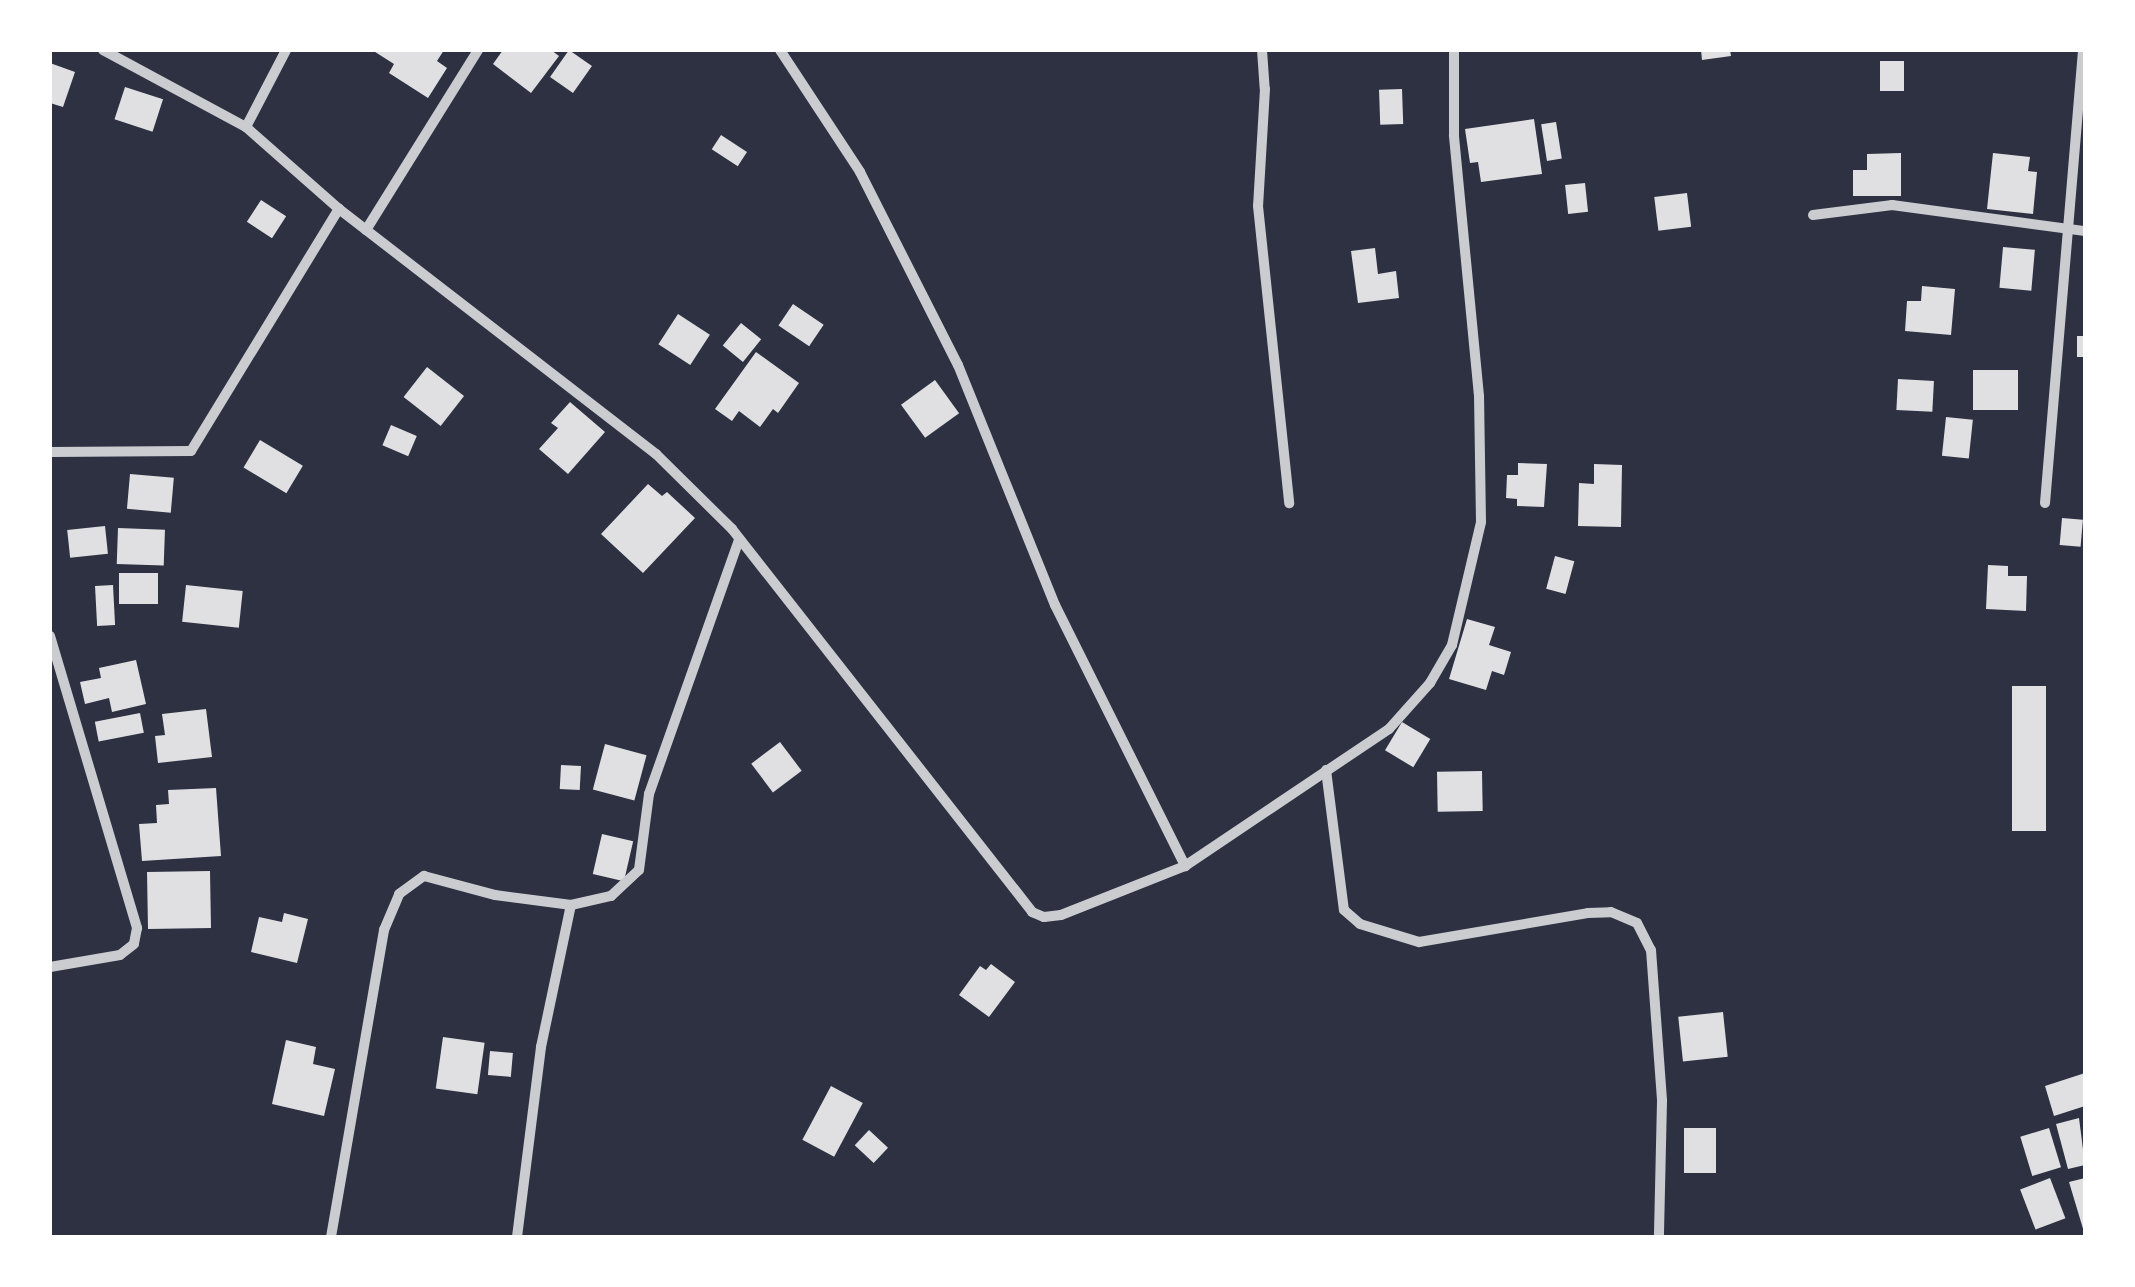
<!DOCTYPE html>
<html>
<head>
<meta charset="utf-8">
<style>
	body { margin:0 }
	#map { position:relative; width:2135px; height:1287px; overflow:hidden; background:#2d3142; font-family:"Sofia Sans Condensed",sans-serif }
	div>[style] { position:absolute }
	.building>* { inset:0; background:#e0e0e3; transform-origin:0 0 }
	.minor>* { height:10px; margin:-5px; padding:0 5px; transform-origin:5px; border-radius:5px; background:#caccd0 }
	span { translate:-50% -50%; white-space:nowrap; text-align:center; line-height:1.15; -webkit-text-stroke:8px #fff; paint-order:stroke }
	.frame { position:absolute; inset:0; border:52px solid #fff; pointer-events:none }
</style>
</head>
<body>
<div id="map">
	<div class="building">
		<i style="clip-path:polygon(372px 50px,444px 50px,437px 61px,447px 68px,428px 98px,389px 73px,394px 64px)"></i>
		<i style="clip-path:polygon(503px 50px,551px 50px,559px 56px,531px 93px,493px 64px)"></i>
		<i style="left:569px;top:50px;width:28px;height:33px;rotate:35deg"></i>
		<i style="clip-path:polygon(1701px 50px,1730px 50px,1731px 56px,1702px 60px)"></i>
		<i style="left:1880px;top:61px;width:24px;height:30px"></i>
		<i style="clip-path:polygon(50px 63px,75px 72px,63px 107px,50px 103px)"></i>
		<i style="left:125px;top:87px;width:40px;height:34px;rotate:18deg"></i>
		<i style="left:1402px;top:89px;width:35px;height:23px;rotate:88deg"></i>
		<i style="clip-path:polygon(1534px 119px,1542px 174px,1481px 182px,1478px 162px,1470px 163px,1465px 129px)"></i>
		<i style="left:1556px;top:122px;width:37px;height:15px;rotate:81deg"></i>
		<i style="left:721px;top:135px;width:31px;height:17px;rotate:33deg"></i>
		<i style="clip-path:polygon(1901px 153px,1901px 196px,1853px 196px,1853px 170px,1867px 170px,1867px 154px)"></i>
		<i style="clip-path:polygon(1993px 153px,2030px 157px,2028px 171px,2037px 172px,2033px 214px,1987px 209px)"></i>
		<i style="left:1585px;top:183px;width:29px;height:20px;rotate:84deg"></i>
		<i style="left:1687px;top:193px;width:34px;height:33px;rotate:83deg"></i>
		<i style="left:261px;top:200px;width:30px;height:26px;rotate:33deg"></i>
		<i style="left:2003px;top:247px;width:32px;height:41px;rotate:5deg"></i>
		<i style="clip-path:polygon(1375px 248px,1378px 274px,1396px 271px,1399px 298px,1358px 303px,1351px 251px)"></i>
		<i style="clip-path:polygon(1922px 286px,1955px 289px,1951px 335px,1905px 331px,1907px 301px,1921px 301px)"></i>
		<i style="left:793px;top:304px;width:37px;height:26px;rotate:34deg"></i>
		<i style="left:678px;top:314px;width:38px;height:36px;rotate:33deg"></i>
		<i style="left:741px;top:323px;width:26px;height:29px;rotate:39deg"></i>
		<i style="left:2077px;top:336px;width:8px;height:21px"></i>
		<i style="clip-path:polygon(756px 352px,799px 383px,778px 413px,773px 409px,760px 427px,739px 411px,732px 421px,715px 409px)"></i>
		<i style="left:427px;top:367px;width:47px;height:38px;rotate:38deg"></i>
		<i style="left:1973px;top:370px;width:45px;height:40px"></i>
		<i style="left:1898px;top:379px;width:36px;height:31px;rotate:3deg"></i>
		<i style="left:935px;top:380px;width:41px;height:42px;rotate:54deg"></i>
		<i style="clip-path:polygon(570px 402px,605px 432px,568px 474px,539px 449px,558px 428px,551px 423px)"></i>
		<i style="left:1946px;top:417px;width:27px;height:39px;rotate:6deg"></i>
		<i style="left:391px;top:425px;width:28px;height:22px;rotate:23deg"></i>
		<i style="left:260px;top:440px;width:50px;height:32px;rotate:31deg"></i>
		<i style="clip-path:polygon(1518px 463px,1547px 464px,1544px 507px,1517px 506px,1517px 499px,1506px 498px,1507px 475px,1518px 475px)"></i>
		<i style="clip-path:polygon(1594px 464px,1622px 465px,1621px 527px,1578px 526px,1579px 483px,1594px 484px)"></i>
		<i style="left:130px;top:474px;width:44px;height:35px;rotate:5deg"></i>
		<i style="clip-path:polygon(648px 484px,662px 496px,667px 492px,695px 518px,643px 573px,601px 534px)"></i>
		<i style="left:2062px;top:518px;width:21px;height:27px;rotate:5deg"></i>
		<i style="left:105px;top:526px;width:28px;height:38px;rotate:84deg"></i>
		<i style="left:118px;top:528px;width:47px;height:36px;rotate:2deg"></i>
		<i style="left:1555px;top:556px;width:20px;height:34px;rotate:15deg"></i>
		<i style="clip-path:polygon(1988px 565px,2008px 566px,2008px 576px,2027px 576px,2026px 611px,1986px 609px)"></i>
		<i style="left:119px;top:573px;width:39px;height:31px"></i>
		<i style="left:113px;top:585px;width:40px;height:18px;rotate:87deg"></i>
		<i style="left:186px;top:585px;width:57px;height:37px;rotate:6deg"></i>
		<i style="clip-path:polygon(1467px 619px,1495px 627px,1489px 645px,1511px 652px,1504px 675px,1492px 671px,1486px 690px,1449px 679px)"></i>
		<i style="clip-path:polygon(136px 660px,146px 704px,112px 712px,109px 698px,85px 704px,80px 682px,101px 678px,99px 668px)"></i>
		<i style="left:2012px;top:686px;width:34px;height:145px"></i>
		<i style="clip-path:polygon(206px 709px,212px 757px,158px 763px,155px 736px,165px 735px,162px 714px)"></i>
		<i style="left:140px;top:713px;width:20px;height:46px;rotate:79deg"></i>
		<i style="left:1402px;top:722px;width:33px;height:33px;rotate:31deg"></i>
		<i style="left:780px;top:742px;width:36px;height:36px;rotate:53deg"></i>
		<i style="left:605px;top:744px;width:43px;height:47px;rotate:15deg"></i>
		<i style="left:561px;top:765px;width:20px;height:24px;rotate:3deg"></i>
		<i style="left:1482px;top:771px;width:40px;height:45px;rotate:89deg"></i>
		<i style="clip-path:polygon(216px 788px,221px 856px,142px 861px,139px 824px,157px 823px,156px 805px,169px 804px,168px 790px)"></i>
		<i style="left:602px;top:834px;width:32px;height:41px;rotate:13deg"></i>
		<i style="left:210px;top:871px;width:57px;height:63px;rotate:89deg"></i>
		<i style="clip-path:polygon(284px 913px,308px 919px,297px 963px,251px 952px,259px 917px,282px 922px)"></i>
		<i style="clip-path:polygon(991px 964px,1015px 982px,989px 1017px,959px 995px,980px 966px,986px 970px)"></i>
		<i style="left:1723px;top:1012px;width:45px;height:45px;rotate:84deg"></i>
		<i style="left:443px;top:1037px;width:42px;height:52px;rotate:8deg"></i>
		<i style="clip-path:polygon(286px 1040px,316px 1047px,313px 1064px,335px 1069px,324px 1116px,272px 1104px)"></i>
		<i style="left:490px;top:1051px;width:23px;height:24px;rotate:5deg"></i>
		<i style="clip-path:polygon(2085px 1073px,2085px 1106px,2054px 1116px,2045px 1086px)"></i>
		<i style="left:831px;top:1086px;width:36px;height:61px;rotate:28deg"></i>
		<i style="clip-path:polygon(2079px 1118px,2085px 1165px,2068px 1169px,2056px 1124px)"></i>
		<i style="left:1684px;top:1128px;width:32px;height:45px"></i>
		<i style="left:2049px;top:1128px;width:41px;height:30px;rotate:73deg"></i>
		<i style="left:869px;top:1130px;width:26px;height:21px;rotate:43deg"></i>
		<i style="left:2050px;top:1178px;width:43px;height:32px;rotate:69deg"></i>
		<i style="clip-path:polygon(2085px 1178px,2085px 1232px,2084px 1232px,2069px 1182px)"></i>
	</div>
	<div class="minor">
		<i style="left:103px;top:50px;width:162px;rotate:28.3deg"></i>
		<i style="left:246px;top:127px;width:124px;rotate:41.4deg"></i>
		<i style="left:339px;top:209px;width:401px;rotate:37.7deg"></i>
		<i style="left:656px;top:454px;width:107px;rotate:44.6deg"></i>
		<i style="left:732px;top:529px;width:487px;rotate:51.9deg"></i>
		<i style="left:1032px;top:912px;width:13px;rotate:23deg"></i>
		<i style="left:1044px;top:917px;width:17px;rotate:-7deg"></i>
		<i style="left:1061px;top:915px;width:133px;rotate:-21.6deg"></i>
		<i style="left:1185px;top:866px;width:246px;rotate:-33.9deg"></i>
		<i style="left:1389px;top:729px;width:62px;rotate:-48.3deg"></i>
		<i style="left:1430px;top:683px;width:44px;rotate:-59.9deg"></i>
		<i style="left:1452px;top:645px;width:126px;rotate:-76.7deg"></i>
		<i style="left:1481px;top:522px;width:126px;rotate:-90.9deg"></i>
		<i style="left:1479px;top:396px;width:262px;rotate:-95.5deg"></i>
		<i style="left:1454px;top:135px;width:85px;rotate:-90deg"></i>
		<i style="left:780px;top:50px;width:146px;rotate:56.7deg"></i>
		<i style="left:860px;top:172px;width:216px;rotate:63.1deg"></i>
		<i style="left:958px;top:365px;width:259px;rotate:68deg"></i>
		<i style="left:1055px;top:605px;width:292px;rotate:63.5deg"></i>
		<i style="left:1262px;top:50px;width:39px;rotate:86deg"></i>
		<i style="left:1265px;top:89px;width:117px;rotate:93.4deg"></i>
		<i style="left:1258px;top:206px;width:299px;rotate:84deg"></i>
		<i style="left:246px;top:127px;width:87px;rotate:-62.5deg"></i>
		<i style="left:1813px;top:215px;width:80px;rotate:-7.2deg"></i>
		<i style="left:1892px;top:205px;width:195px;rotate:7.7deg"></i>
		<i style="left:366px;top:230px;width:212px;rotate:-58.1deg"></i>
		<i style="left:50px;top:452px;width:141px;rotate:-0.4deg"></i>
		<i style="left:191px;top:451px;width:284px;rotate:-58.6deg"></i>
		<i style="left:2045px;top:503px;width:455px;rotate:-85.2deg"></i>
		<i style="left:50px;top:636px;width:305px;rotate:73.4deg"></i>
		<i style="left:137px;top:928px;width:16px;rotate:101deg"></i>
		<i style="left:134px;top:944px;width:18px;rotate:142deg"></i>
		<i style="left:120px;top:955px;width:71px;rotate:170.3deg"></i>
		<i style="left:1326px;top:770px;width:141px;rotate:82.7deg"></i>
		<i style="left:1344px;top:910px;width:21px;rotate:41deg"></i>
		<i style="left:1360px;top:924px;width:62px;rotate:17deg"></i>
		<i style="left:1419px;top:942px;width:171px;rotate:-9.7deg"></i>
		<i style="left:1588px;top:913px;width:23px;rotate:-2deg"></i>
		<i style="left:1611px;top:912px;width:28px;rotate:23deg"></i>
		<i style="left:1637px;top:923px;width:30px;rotate:63deg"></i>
		<i style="left:1651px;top:950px;width:151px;rotate:85.8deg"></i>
		<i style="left:1662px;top:1101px;width:136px;rotate:91.3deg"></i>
		<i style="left:331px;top:1237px;width:312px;rotate:-80.2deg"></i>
		<i style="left:384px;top:930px;width:39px;rotate:-67deg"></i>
		<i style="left:399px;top:894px;width:31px;rotate:-36deg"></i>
		<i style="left:424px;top:876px;width:73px;rotate:15deg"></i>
		<i style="left:495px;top:895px;width:77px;rotate:7.5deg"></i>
		<i style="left:571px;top:905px;width:41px;rotate:-12.7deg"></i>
		<i style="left:611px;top:896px;width:38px;rotate:-43deg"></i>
		<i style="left:639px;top:870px;width:77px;rotate:-82.5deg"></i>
		<i style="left:649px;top:794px;width:269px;rotate:-70.5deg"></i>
		<i style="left:517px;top:1237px;width:192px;rotate:-82.8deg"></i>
		<i style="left:541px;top:1047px;width:145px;rotate:-78.1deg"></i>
	</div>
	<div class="frame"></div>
</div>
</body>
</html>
